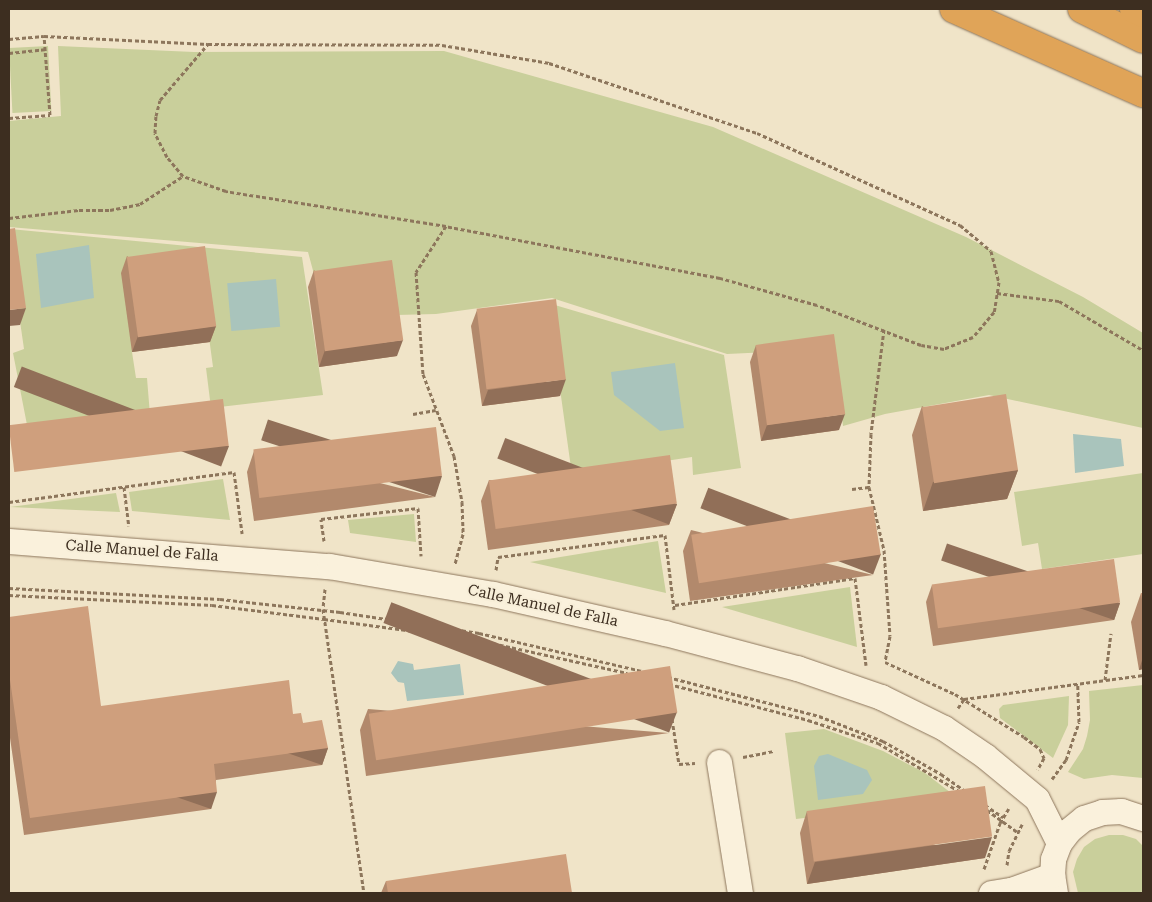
<!DOCTYPE html>
<html>
<head>
<meta charset="utf-8">
<style>
	body { margin:0 }
	#map { position:relative; width:1152px; height:902px; overflow:hidden; background:#f0e4c8; font-family:"Roboto Serif",serif }
	div>[style] { position:absolute }
	.green>* { inset:0; background:#c9cf9b; transform-origin:0 0 }
	.water>* { inset:0; background:#a9c4bc; transform-origin:0 0 }
	.path>* { height:3px; margin-top:-1.5px; transform-origin:0; background:repeating-linear-gradient(90deg,#8d765c 0 4px,transparent 0 6.5px) }
	.roads { filter:drop-shadow(0 0 1px #8d765c) drop-shadow(0 0 1px #8d765c) }
	.minor>* { height:25px; margin:-12.5px; padding:0 12.5px; transform-origin:12.5px; border-radius:12.5px; background:#faf1dc }
	.highway>* { height:28px; margin:-14px; padding:0 14px; transform-origin:14px; border-radius:14px; background:#e0a458 }
	.wall>* { inset:0; background:#b2896c }
	.shaded-wall>* { inset:0; background:#916f58; transform-origin:0 0 }
	.building>* { inset:0; background:#cf9f7d; transform-origin:0 0 }
	span { translate:-50% -50%; white-space:nowrap; text-align:center; line-height:1.15; -webkit-text-stroke:4px #f7eed8; paint-order:stroke }
	.street-label { font-size:15px; color:#3d2e20 }
	.frame { position:absolute; inset:0; border:10px solid #3d2e20; pointer-events:none }
</style>
</head>
<body>
<div id="map">
	<div class="green">
		<i style="left:48px;top:46px;width:65px;height:39px;rotate:87deg"></i>
		<i style="clip-path:polygon(58px 46px,194px 52px,444px 51px,713px 127px,966px 237px,1083px 297px,1143px 333px,1143px 428px,989px 395px,885px 414px,843px 426px,834px 349px,727px 354px,552px 298px,436px 314px,396px 315px,315px 278px,308px 252px,9px 227px,9px 121px,61px 116px)"></i>
		<i style="clip-path:polygon(10px 229px,302px 257px,323px 395px,211px 408px,206px 368px,213px 367px,199px 263px,132px 352px,136px 378px,147px 378px,150px 415px,28px 430px,13px 353px,24px 349px,9px 245px)"></i>
		<i style="clip-path:polygon(548px 303px,724px 355px,741px 468px,693px 475px,692px 457px,572px 475px)"></i>
		<i style="clip-path:polygon(1143px 473px,1143px 554px,1042px 569px,1038px 543px,1022px 546px,1014px 492px)"></i>
		<i style="clip-path:polygon(223px 479px,230px 520px,132px 511px,129px 492px)"></i>
		<i style="clip-path:polygon(116px 493px,120px 512px,10px 507px)"></i>
		<i style="clip-path:polygon(414px 514px,416px 542px,350px 533px,348px 520px)"></i>
		<i style="clip-path:polygon(658px 541px,666px 593px,530px 562px)"></i>
		<i style="clip-path:polygon(850px 587px,857px 647px,722px 607px)"></i>
		<i style="clip-path:polygon(1143px 685px,1143px 778px,1112px 775px,1084px 779px,1068px 772px,1083px 749px,1087px 736px,1090px 720px,1089px 691px)"></i>
		<i style="clip-path:polygon(1069px 696px,1068px 725px,1053px 758px,1000px 718px,999px 709px,1003px 705px)"></i>
		<i style="clip-path:polygon(824px 729px,883px 751px,925px 773px,959px 799px,796px 819px,785px 733px)"></i>
		<i style="clip-path:polygon(1109px 835px,1123px 835px,1136px 839px,1143px 846px,1143px 893px,1078px 893px,1073px 872px,1077px 859px,1084px 847px,1095px 839px)"></i>
	</div>
	<div class="water">
		<i style="clip-path:polygon(89px 245px,94px 298px,41px 308px,36px 254px)"></i>
		<i style="left:276px;top:279px;width:48px;height:49px;rotate:85deg"></i>
		<i style="clip-path:polygon(675px 363px,684px 428px,660px 431px,614px 395px,611px 372px)"></i>
		<i style="clip-path:polygon(1073px 434px,1121px 439px,1124px 466px,1075px 473px)"></i>
		<i style="clip-path:polygon(398px 661px,413px 664px,414px 670px,460px 664px,464px 695px,407px 701px,404px 683px,398px 682px,391px 673px)"></i>
		<i style="clip-path:polygon(828px 754px,867px 770px,872px 780px,863px 794px,818px 800px,814px 766px,819px 756px)"></i>
	</div>
	<div class="path">
		<i style="left:9px;top:39px;width:35px;rotate:-5deg"></i>
		<i style="left:44px;top:36px;width:164px;rotate:2.8deg"></i>
		<i style="left:208px;top:44px;width:234px;rotate:0.2deg"></i>
		<i style="left:442px;top:45px;width:109px;rotate:9.5deg"></i>
		<i style="left:549px;top:63px;width:219px;rotate:18.6deg"></i>
		<i style="left:757px;top:133px;width:223px;rotate:24.4deg"></i>
		<i style="left:960px;top:225px;width:40px;rotate:40deg"></i>
		<i style="left:991px;top:251px;width:32px;rotate:76deg"></i>
		<i style="left:999px;top:282px;width:30px;rotate:99deg"></i>
		<i style="left:994px;top:312px;width:33px;rotate:130deg"></i>
		<i style="left:973px;top:337px;width:31px;rotate:158deg"></i>
		<i style="left:944px;top:349px;width:23px;rotate:-170deg"></i>
		<i style="left:921px;top:345px;width:111px;rotate:-159deg"></i>
		<i style="left:817px;top:305px;width:101px;rotate:-164.4deg"></i>
		<i style="left:720px;top:278px;width:279px;rotate:-169.3deg"></i>
		<i style="left:446px;top:226px;width:223px;rotate:-171deg"></i>
		<i style="left:226px;top:191px;width:46px;rotate:-160.8deg"></i>
		<i style="left:183px;top:176px;width:25px;rotate:-130deg"></i>
		<i style="left:167px;top:157px;width:27px;rotate:-117deg"></i>
		<i style="left:155px;top:133px;width:17px;rotate:-87deg"></i>
		<i style="left:156px;top:116px;width:16px;rotate:-76deg"></i>
		<i style="left:160px;top:100px;width:74px;rotate:-49.4deg"></i>
		<i style="left:9px;top:53px;width:36px;rotate:-6deg"></i>
		<i style="left:9px;top:118px;width:41px;rotate:-4.2deg"></i>
		<i style="left:50px;top:115px;width:79px;rotate:-94.3deg"></i>
		<i style="left:9px;top:218px;width:70px;rotate:-6.5deg"></i>
		<i style="left:79px;top:210px;width:31px"></i>
		<i style="left:110px;top:210px;width:31px;rotate:-11deg"></i>
		<i style="left:140px;top:204px;width:51px;rotate:-33.1deg"></i>
		<i style="left:446px;top:226px;width:55px;rotate:123.1deg"></i>
		<i style="left:416px;top:272px;width:102px;rotate:86.1deg"></i>
		<i style="left:423px;top:374px;width:88px;rotate:69.3deg"></i>
		<i style="left:454px;top:456px;width:47px;rotate:80.1deg"></i>
		<i style="left:462px;top:502px;width:32px;rotate:88deg"></i>
		<i style="left:463px;top:534px;width:31px;rotate:105deg"></i>
		<i style="left:997px;top:293px;width:63px;rotate:7.4deg"></i>
		<i style="left:1059px;top:301px;width:97px;rotate:30.3deg"></i>
		<i style="left:884px;top:329px;width:106px;rotate:97.1deg"></i>
		<i style="left:871px;top:434px;width:53px;rotate:92.2deg"></i>
		<i style="left:869px;top:487px;width:65px;rotate:76.6deg"></i>
		<i style="left:884px;top:550px;width:86px;rotate:86deg"></i>
		<i style="left:890px;top:636px;width:26px;rotate:101deg"></i>
		<i style="left:885px;top:662px;width:77px;rotate:24.6deg"></i>
		<i style="left:955px;top:694px;width:81px;rotate:31.9deg"></i>
		<i style="left:1024px;top:737px;width:20px;rotate:37deg"></i>
		<i style="left:1040px;top:749px;width:10px;rotate:66deg"></i>
		<i style="left:1044px;top:758px;width:13px;rotate:119deg"></i>
		<i style="left:413px;top:414px;width:23px;rotate:-10deg"></i>
		<i style="left:124px;top:487px;width:39px;rotate:83deg"></i>
		<i style="left:852px;top:489px;width:17px;rotate:-7deg"></i>
		<i style="left:9px;top:502px;width:227px;rotate:-7.6deg"></i>
		<i style="left:234px;top:472px;width:62px;rotate:82.5deg"></i>
		<i style="left:324px;top:541px;width:22px;rotate:-98deg"></i>
		<i style="left:321px;top:519px;width:98px;rotate:-6.5deg"></i>
		<i style="left:418px;top:508px;width:48px;rotate:86.4deg"></i>
		<i style="left:496px;top:570px;width:13px;rotate:-81deg"></i>
		<i style="left:498px;top:557px;width:168px;rotate:-7.5deg"></i>
		<i style="left:665px;top:535px;width:75px;rotate:83.1deg"></i>
		<i style="left:9px;top:588px;width:211px;rotate:3deg"></i>
		<i style="left:220px;top:599px;width:121px;rotate:6.2deg"></i>
		<i style="left:340px;top:612px;width:141px;rotate:8.6deg"></i>
		<i style="left:479px;top:633px;width:167px;rotate:13.1deg"></i>
		<i style="left:325px;top:589px;width:20px;rotate:96deg"></i>
		<i style="left:323px;top:609px;width:287px;rotate:81.8deg"></i>
		<i style="left:9px;top:595px;width:203px;rotate:2.8deg"></i>
		<i style="left:212px;top:605px;width:113px;rotate:7.1deg"></i>
		<i style="left:324px;top:619px;width:151px;rotate:7.6deg"></i>
		<i style="left:474px;top:639px;width:157px;rotate:12.5deg"></i>
		<i style="left:675px;top:605px;width:182px;rotate:-8.5deg"></i>
		<i style="left:855px;top:578px;width:88px;rotate:82.8deg"></i>
		<i style="left:668px;top:677px;width:156px;rotate:14.5deg"></i>
		<i style="left:819px;top:716px;width:69px;rotate:21.3deg"></i>
		<i style="left:883px;top:741px;width:67px;rotate:29.6deg"></i>
		<i style="left:941px;top:774px;width:29px;rotate:35deg"></i>
		<i style="left:1105px;top:680px;width:47px;rotate:-82.7deg"></i>
		<i style="left:669px;top:684px;width:144px;rotate:14.5deg"></i>
		<i style="left:808px;top:720px;width:74px;rotate:18.2deg"></i>
		<i style="left:878px;top:743px;width:94px;rotate:30.7deg"></i>
		<i style="left:958px;top:708px;width:11px;rotate:-56deg"></i>
		<i style="left:964px;top:699px;width:181px;rotate:-7.6deg"></i>
		<i style="left:672px;top:719px;width:46px;rotate:81.2deg"></i>
		<i style="left:679px;top:764px;width:16px;rotate:-4deg"></i>
		<i style="left:743px;top:757px;width:32px;rotate:-11deg"></i>
		<i style="left:1052px;top:779px;width:24px;rotate:-54deg"></i>
		<i style="left:1066px;top:760px;width:40px;rotate:-71.1deg"></i>
		<i style="left:1079px;top:722px;width:38px;rotate:-92deg"></i>
		<i style="left:985px;top:805px;width:22px;rotate:34deg"></i>
		<i style="left:987px;top:810px;width:37px;rotate:36deg"></i>
		<i style="left:1007px;top:865px;width:14px;rotate:-82deg"></i>
		<i style="left:1009px;top:851px;width:30px;rotate:-64deg"></i>
		<i style="left:984px;top:869px;width:49px;rotate:-70.8deg"></i>
		<i style="left:1000px;top:823px;width:17px;rotate:-59deg"></i>
	</div>
	<div class="roads">
		<div class="minor">
			<i style="left:9px;top:541px;width:321px;rotate:4.5deg"></i>
			<i style="left:329px;top:566px;width:166px;rotate:9.7deg"></i>
			<i style="left:493px;top:594px;width:176px;rotate:12.8deg"></i>
			<i style="left:665px;top:633px;width:137px;rotate:14.9deg"></i>
			<i style="left:797px;top:668px;width:89px;rotate:19deg"></i>
			<i style="left:881px;top:697px;width:70px;rotate:26.2deg"></i>
			<i style="left:944px;top:728px;width:50px;rotate:34.3deg"></i>
			<i style="left:985px;top:756px;width:67px;rotate:39.6deg"></i>
			<i style="left:1037px;top:799px;width:49px;rotate:63.4deg"></i>
			<i style="left:719px;top:762px;width:133px;rotate:80.9deg"></i>
			<i style="left:991px;top:893px;width:20px;rotate:-9deg"></i>
			<i style="left:1011px;top:890px;width:44px;rotate:-20.1deg"></i>
			<i style="left:1055px;top:893px;width:18px;rotate:-99deg"></i>
			<i style="left:1052px;top:875px;width:16px;rotate:-86deg"></i>
			<i style="left:1053px;top:859px;width:17px;rotate:-69deg"></i>
			<i style="left:1059px;top:843px;width:16px;rotate:-52deg"></i>
			<i style="left:1069px;top:830px;width:19px;rotate:-39deg"></i>
			<i style="left:1084px;top:818px;width:19px;rotate:-18deg"></i>
			<i style="left:1102px;top:812px;width:19px;rotate:-3deg"></i>
			<i style="left:1121px;top:811px;width:23px;rotate:18deg"></i>
		</div>
		<div class="highway">
			<i style="left:954px;top:9px;width:207px;rotate:24deg"></i>
			<i style="left:1082px;top:9px;width:68px;rotate:26.2deg"></i>
			<i style="left:1134px;top:9px;width:10px;rotate:24deg"></i>
		</div>
	</div>
	<div class="wall">
		<i style="clip-path:polygon(127px 256px,216px 326px,210px 342px,132px 352px,121px 273px)"></i>
		<i style="clip-path:polygon(314px 270px,397px 356px,319px 367px,308px 287px)"></i>
		<i style="clip-path:polygon(477px 310px,560px 396px,482px 406px,471px 326px)"></i>
		<i style="clip-path:polygon(756px 345px,839px 430px,761px 441px,750px 362px)"></i>
		<i style="clip-path:polygon(922px 406px,1018px 470px,1007px 499px,923px 511px,912px 435px)"></i>
		<i style="clip-path:polygon(254px 451px,435px 497px,254px 521px,247px 472px)"></i>
		<i style="clip-path:polygon(489px 480px,677px 504px,669px 525px,488px 550px,481px 501px)"></i>
		<i style="clip-path:polygon(691px 530px,873px 575px,690px 601px,683px 551px)"></i>
		<i style="clip-path:polygon(932px 585px,1120px 603px,1114px 620px,933px 646px,926px 602px)"></i>
		<i style="clip-path:polygon(1141px 593px,1143px 593px,1143px 669px,1139px 670px,1131px 622px)"></i>
		<i style="clip-path:polygon(9px 617px,101px 706px,293px 714px,303px 723px,328px 748px,322px 765px,216px 780px,211px 809px,24px 835px,9px 731px)"></i>
		<i style="clip-path:polygon(368px 709px,669px 733px,366px 776px,360px 730px)"></i>
		<i style="clip-path:polygon(807px 811px,985px 858px,807px 884px,800px 833px)"></i>
		<i style="clip-path:polygon(386px 881px,572px 893px,381px 893px)"></i>
	</div>
	<div class="shaded-wall">
		<i style="clip-path:polygon(26px 308px,20px 325px,9px 326px,9px 310px)"></i>
		<i style="clip-path:polygon(216px 326px,210px 342px,132px 352px,138px 336px)"></i>
		<i style="clip-path:polygon(403px 340px,397px 356px,319px 367px,325px 350px)"></i>
		<i style="clip-path:polygon(566px 379px,560px 396px,482px 406px,488px 390px)"></i>
		<i style="clip-path:polygon(845px 414px,839px 430px,761px 441px,767px 425px)"></i>
		<i style="left:229px;top:446px;width:22px;height:222px;rotate:111deg"></i>
		<i style="clip-path:polygon(1018px 470px,1007px 499px,923px 511px,933px 482px)"></i>
		<i style="left:442px;top:476px;width:22px;height:183px;rotate:108deg"></i>
		<i style="left:677px;top:504px;width:22px;height:184px;rotate:111deg"></i>
		<i style="left:881px;top:554px;width:22px;height:185px;rotate:111deg"></i>
		<i style="left:1120px;top:603px;width:18px;height:183px;rotate:109deg"></i>
		<i style="clip-path:polygon(1143px 657px,1143px 669px,1139px 670px)"></i>
		<i style="left:677px;top:712px;width:22px;height:306px;rotate:111deg"></i>
		<i style="left:328px;top:748px;width:18px;height:115px;rotate:109deg"></i>
		<i style="left:217px;top:792px;width:18px;height:189px;rotate:109deg"></i>
		<i style="clip-path:polygon(992px 837px,985px 858px,807px 884px,815px 862px)"></i>
	</div>
	<div class="building">
		<i style="clip-path:polygon(15px 228px,26px 308px,9px 310px,9px 229px)"></i>
		<i style="left:205px;top:246px;width:81px;height:79px;rotate:82deg"></i>
		<i style="left:392px;top:260px;width:81px;height:79px;rotate:82deg"></i>
		<i style="left:556px;top:299px;width:81px;height:80px;rotate:83deg"></i>
		<i style="left:834px;top:334px;width:81px;height:79px;rotate:82deg"></i>
		<i style="left:1006px;top:394px;width:77px;height:85px;rotate:81deg"></i>
		<i style="left:223px;top:399px;width:47px;height:216px;rotate:83deg"></i>
		<i style="left:436px;top:427px;width:49px;height:184px;rotate:83deg"></i>
		<i style="left:670px;top:455px;width:49px;height:183px;rotate:82deg"></i>
		<i style="left:873px;top:506px;width:49px;height:184px;rotate:81deg"></i>
		<i style="left:1114px;top:559px;width:44px;height:184px;rotate:82deg"></i>
		<i style="clip-path:polygon(1141px 593px,1143px 593px,1143px 605px)"></i>
		<i style="clip-path:polygon(88px 606px,101px 706px,289px 680px,293px 714px,301px 713px,303px 723px,322px 720px,328px 748px,214px 764px,217px 792px,30px 818px,9px 673px,9px 617px)"></i>
		<i style="left:670px;top:666px;width:47px;height:305px;rotate:81deg"></i>
		<i style="left:985px;top:786px;width:51px;height:180px;rotate:82deg"></i>
		<i style="clip-path:polygon(566px 854px,572px 893px,388px 893px,386px 881px)"></i>
	</div>
	<div class="street-label">
		<span style="left:142px;top:551px;rotate:4deg">Calle Manuel de Falla</span>
		<span style="left:543px;top:606px;rotate:12deg">Calle Manuel de Falla</span>
	</div>
	<div class="frame"></div>
</div>
</body>
</html>
